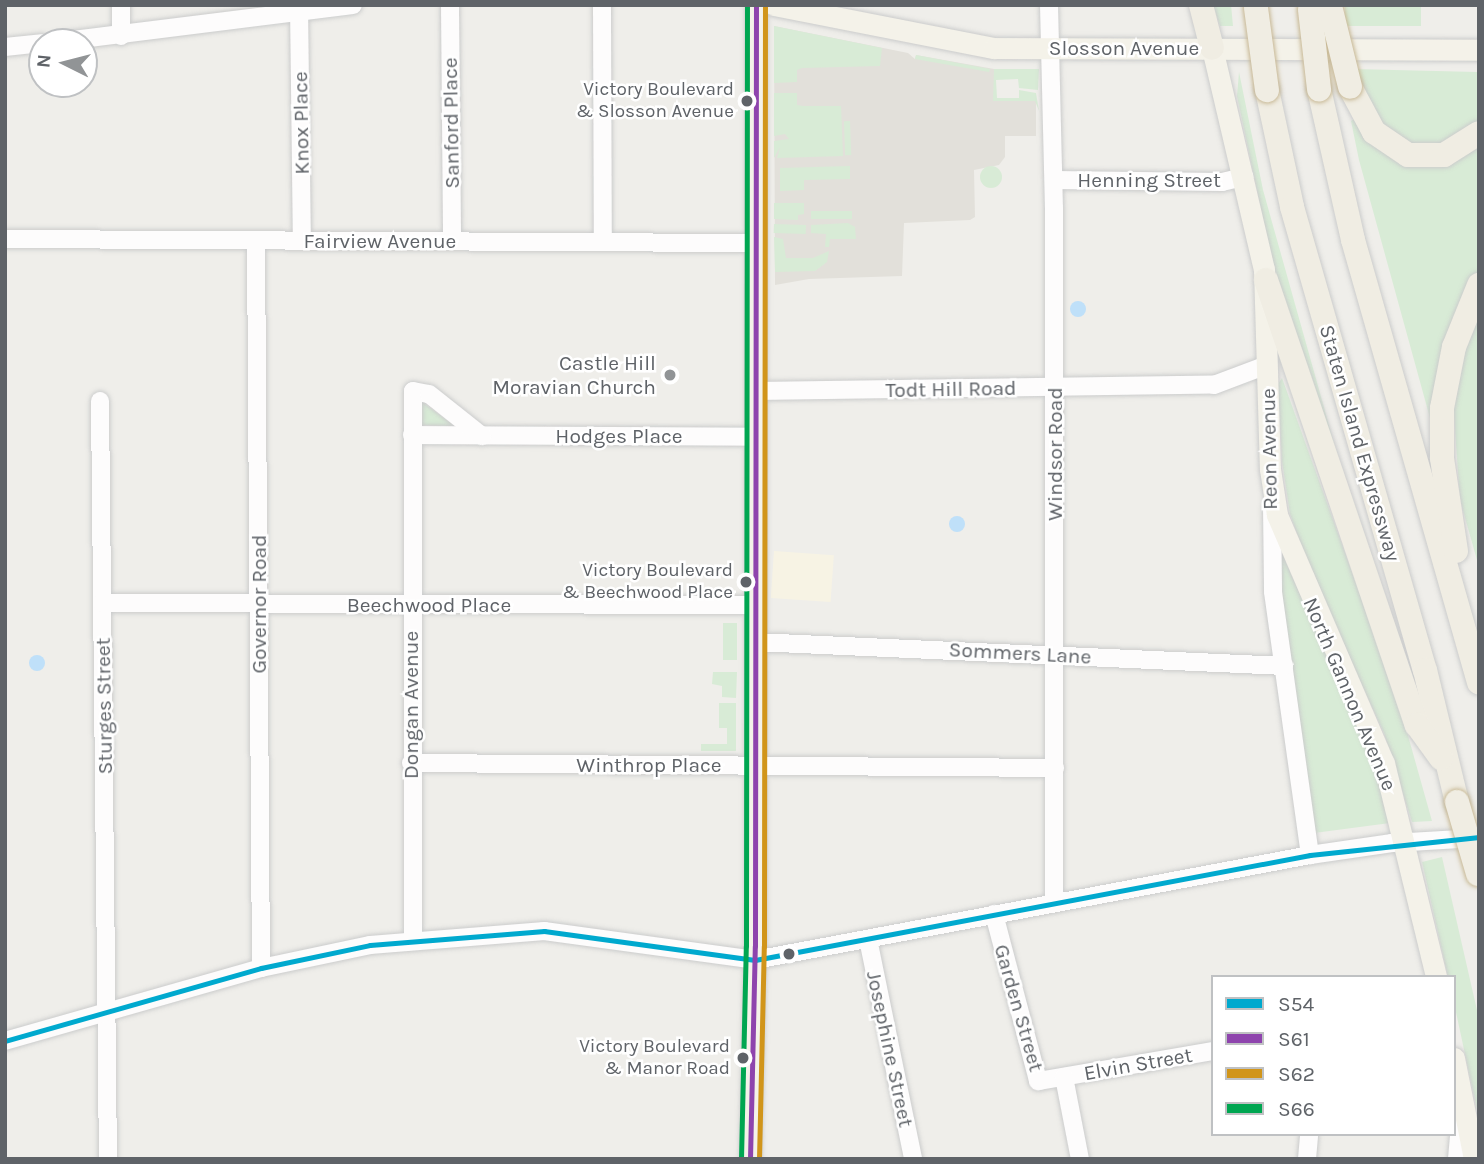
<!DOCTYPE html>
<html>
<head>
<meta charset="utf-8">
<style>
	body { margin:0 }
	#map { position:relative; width:1484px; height:1164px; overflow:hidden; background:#efeeea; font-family:Karla,sans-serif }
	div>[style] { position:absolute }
	.commercial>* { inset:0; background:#f7f3e4; transform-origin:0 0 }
	.education>* { inset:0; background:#e2e0da }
	.green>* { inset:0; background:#d8ebd6; transform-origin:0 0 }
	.round { border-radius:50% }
	.water>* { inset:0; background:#bfe0f9 }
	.roads { filter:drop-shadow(0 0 2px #cbcccc) drop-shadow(0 0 2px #cbcccc) }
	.minor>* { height:18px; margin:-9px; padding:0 9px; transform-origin:9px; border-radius:9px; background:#fdfcfc }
	.major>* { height:21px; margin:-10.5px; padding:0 10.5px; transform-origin:10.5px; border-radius:10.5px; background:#f4f2e9 }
	.highway>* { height:24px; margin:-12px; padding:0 12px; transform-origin:12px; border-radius:12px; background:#f0ede3 }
	.bridges { filter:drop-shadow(0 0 2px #c8b996) drop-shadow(0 0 2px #c8b996) }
	.highway-bridge>* { height:24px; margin:-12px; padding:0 12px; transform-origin:12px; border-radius:12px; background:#f0ede3 }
	.bus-1>* { height:5px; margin:-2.5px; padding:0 2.5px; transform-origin:2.5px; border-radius:2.5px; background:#00a9ce }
	.bus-2>* { height:5px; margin:-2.5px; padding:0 2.5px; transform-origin:2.5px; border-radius:2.5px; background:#8e44ad }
	.bus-3>* { height:5px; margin:-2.5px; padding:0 2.5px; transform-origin:2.5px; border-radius:2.5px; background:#d1951a }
	.bus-4>* { height:5px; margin:-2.5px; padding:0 2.5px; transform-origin:2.5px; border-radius:2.5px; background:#00a651 }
	.dots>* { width:19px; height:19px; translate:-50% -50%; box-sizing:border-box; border:4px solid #fff; border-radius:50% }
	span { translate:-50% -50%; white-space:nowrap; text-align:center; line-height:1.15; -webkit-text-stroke:5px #fff; paint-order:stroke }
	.bus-label { font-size:19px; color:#5f6368 }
	.right { translate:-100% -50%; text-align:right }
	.street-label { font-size:21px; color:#5f6368 }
	.poi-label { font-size:21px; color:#5f6368 }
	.frame { position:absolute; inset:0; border:7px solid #5f6368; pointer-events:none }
	.legend { position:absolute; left:1211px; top:975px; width:245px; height:161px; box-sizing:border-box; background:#fff; border:2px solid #bfc1c3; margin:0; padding:9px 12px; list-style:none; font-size:21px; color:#5f6368 }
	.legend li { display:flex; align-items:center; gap:14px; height:35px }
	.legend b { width:35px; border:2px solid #bfc1c3 }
	.north { position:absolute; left:28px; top:28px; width:70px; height:70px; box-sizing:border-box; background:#fff; border:2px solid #bfc1c3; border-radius:50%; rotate:276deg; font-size:19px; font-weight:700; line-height:28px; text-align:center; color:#5f6368 }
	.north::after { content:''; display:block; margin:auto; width:24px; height:32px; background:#919496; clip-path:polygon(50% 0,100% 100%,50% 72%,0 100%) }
</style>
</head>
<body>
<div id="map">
	<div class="commercial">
		<i style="left:774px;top:551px;width:60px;height:47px;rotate:4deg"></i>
	</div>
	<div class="education">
		<i style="clip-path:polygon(774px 26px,908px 53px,915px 59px,916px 55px,994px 69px,994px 101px,1036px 101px,1036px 136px,1005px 136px,1005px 157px,999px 165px,974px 170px,975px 217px,970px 220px,904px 223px,902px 276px,809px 279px,775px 285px)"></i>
	</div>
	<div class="green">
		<i style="clip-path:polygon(1213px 5px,1231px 5px,1233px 26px,1220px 26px)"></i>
		<i style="left:1345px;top:5px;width:76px;height:21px"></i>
		<i style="clip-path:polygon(774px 26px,882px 48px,880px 66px,802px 68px,797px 70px,797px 82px,774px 83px)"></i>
		<i style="clip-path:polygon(916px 55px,990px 69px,989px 72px,915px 59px)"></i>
		<i style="clip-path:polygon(994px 69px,1039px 69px,1038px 90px,1019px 88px,1018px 79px,996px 80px,997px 98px,1019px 98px,1019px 90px,1036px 93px,1039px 111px,1035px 101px,993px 101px)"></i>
		<i style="clip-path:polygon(1353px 69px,1477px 72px,1479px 121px,1455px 141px,1416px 147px,1383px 131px)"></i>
		<i style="clip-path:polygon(1239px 72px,1263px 190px,1357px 525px,1279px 294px,1237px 96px)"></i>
		<i style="clip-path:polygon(774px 93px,797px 93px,797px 105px,803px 106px,841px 106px,843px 156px,777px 158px,780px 147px,774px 158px,774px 141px,789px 139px,785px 134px,774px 136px)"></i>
		<i style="clip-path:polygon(1354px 119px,1394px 158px,1479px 142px,1479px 268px,1433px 429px,1359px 160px,1351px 121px)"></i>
		<i style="left:850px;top:121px;width:34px;height:6px;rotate:88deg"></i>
		<i style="clip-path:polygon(850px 166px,850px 179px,804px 180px,804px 190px,780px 191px,780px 168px)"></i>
		<i class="round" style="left:980px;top:166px;width:22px;height:22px"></i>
		<i style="clip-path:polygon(774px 203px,804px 203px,804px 214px,798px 215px,798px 220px,774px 219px)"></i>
		<i style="left:852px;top:211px;width:8px;height:41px;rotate:90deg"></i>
		<i style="clip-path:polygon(848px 223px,855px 227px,856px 239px,830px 239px,829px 247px,825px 247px,826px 234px,811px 233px,811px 225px)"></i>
		<i style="left:774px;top:224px;width:32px;height:9px;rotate:2deg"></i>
		<i style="clip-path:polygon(774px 237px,783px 239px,786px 258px,813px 258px,829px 251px,827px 262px,815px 271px,775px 272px)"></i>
		<i style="clip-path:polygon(1479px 309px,1479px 567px,1460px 500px,1453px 402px,1460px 363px)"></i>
		<i style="clip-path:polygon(1282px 378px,1398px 700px,1432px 821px,1412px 822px,1384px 733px,1316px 587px,1290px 514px,1282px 461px,1278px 384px)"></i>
		<i style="clip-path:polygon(422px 402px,452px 424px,451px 426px,421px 425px)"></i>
		<i style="clip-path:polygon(1281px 551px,1374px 763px,1390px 823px,1314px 833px,1277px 582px)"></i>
		<i style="left:723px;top:623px;width:14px;height:37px"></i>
		<i style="clip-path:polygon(713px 672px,737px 672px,736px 698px,722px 697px,722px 686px,712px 684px)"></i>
		<i style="clip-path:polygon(719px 703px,736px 703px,736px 751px,701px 751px,701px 744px,727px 744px,727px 728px,719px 728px)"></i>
		<i style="clip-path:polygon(1442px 857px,1479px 1019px,1479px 1119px,1454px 1003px,1454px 977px,1448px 977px,1422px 862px)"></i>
	</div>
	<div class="water">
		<i class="round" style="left:1070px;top:301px;width:16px;height:16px"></i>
		<i class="round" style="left:949px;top:516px;width:16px;height:16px"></i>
		<i class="round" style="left:29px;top:655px;width:16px;height:16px"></i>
	</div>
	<div class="roads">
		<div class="minor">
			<i style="left:121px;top:5px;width:31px;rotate:90deg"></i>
			<i style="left:299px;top:5px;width:235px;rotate:89.3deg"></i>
			<i style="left:450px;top:5px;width:236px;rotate:89.5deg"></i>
			<i style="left:602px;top:5px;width:237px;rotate:89.8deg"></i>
			<i style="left:1049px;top:5px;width:203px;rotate:88.6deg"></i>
			<i style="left:1054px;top:208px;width:695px;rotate:90deg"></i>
			<i style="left:57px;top:42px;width:298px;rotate:-7.1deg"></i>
			<i style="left:5px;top:47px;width:37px;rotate:-6deg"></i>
			<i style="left:1054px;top:180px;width:168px;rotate:0.7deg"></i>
			<i style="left:1222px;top:182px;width:23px;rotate:-13deg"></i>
			<i style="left:5px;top:239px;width:751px;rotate:0.31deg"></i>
			<i style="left:256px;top:240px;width:728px;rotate:89.61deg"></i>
			<i style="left:756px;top:391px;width:458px;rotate:-0.8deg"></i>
			<i style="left:1214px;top:385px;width:57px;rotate:-20.7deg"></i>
			<i style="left:100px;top:401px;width:758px;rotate:89.4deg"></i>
			<i style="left:412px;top:435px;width:344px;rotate:0.3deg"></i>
			<i style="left:1272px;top:506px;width:86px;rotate:89.3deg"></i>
			<i style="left:1273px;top:592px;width:266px;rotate:82deg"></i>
			<i style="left:102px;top:603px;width:654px;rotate:0.18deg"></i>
			<i style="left:756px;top:642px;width:529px;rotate:2.6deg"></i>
			<i style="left:411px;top:763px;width:644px;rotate:0.44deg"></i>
			<i style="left:994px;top:914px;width:173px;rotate:75.2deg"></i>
			<i style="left:1038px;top:1081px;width:178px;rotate:-9.7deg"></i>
			<i style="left:868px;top:939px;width:225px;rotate:78.4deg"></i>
			<i style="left:413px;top:940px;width:549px;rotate:-90deg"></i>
			<i style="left:413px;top:391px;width:16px;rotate:11deg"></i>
			<i style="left:429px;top:394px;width:68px;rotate:38.4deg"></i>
			<i style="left:5px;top:1041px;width:266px;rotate:-15.9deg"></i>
			<i style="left:261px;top:968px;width:111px;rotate:-11.9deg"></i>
			<i style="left:370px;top:945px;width:175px;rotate:-4.6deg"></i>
			<i style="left:544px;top:931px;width:213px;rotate:7.8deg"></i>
			<i style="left:755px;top:960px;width:565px;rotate:-10.71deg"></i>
			<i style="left:1310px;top:855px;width:83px;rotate:-8.3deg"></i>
			<i style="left:1392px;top:843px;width:85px;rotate:-3.4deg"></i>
			<i style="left:1064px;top:1077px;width:84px;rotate:79deg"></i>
			<i style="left:1307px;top:1159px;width:25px;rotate:-85deg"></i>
			<i style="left:1457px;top:1159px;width:46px;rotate:-85deg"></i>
		</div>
		<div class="major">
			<i style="left:774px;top:5px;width:224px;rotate:11.1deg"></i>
			<i style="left:994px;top:48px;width:485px;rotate:0.2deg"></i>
			<i style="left:1212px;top:48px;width:227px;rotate:76.8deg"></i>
			<i style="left:1264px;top:269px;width:200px;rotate:88.3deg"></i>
			<i style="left:1270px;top:469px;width:47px;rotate:81.3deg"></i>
			<i style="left:1277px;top:515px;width:270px;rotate:66.7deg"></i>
			<i style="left:1384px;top:763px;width:220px;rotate:76.3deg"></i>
			<i style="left:1454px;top:1058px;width:103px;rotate:78.8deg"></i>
			<i style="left:750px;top:1159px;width:213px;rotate:-88.7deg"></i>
			<i style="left:755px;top:946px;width:941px;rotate:-89.94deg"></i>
		</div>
		<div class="highway">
			<i style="left:1201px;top:5px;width:44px;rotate:75.7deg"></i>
			<i style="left:1350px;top:87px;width:51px;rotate:61.9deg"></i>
			<i style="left:1374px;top:132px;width:41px;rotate:34.1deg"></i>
			<i style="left:1408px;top:155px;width:36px"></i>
			<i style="left:1444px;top:155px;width:41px;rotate:-32.2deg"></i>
			<i style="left:1319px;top:89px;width:155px;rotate:77.3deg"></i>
			<i style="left:1353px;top:240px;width:460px;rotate:74.1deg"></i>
			<i style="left:1267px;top:90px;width:120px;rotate:77.9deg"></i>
			<i style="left:1292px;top:207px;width:482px;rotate:74deg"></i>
			<i style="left:1425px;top:670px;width:136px;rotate:76.4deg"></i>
			<i style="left:1266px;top:280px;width:470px;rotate:71.3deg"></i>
			<i style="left:1417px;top:725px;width:41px;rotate:54deg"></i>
			<i style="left:1456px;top:551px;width:94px;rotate:-98.6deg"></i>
			<i style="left:1442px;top:458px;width:50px;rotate:-90deg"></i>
			<i style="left:1442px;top:408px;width:62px;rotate:-78.9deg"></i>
			<i style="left:1454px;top:347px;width:67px;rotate:-68deg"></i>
		</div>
	</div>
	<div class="bridges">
		<div class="highway-bridge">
			<i style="left:1256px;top:8px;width:83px;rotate:82.4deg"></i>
			<i style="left:1310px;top:10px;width:80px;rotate:83.5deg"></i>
			<i style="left:1331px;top:10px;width:79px;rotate:76.1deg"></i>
			<i style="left:1457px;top:802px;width:75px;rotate:73.7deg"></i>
		</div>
	</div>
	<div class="bus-1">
		<i style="left:5px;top:1041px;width:266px;rotate:-15.9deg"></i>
		<i style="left:261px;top:968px;width:111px;rotate:-11.9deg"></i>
		<i style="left:370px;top:945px;width:175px;rotate:-4.6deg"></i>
		<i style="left:544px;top:931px;width:213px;rotate:7.8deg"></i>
		<i style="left:755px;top:960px;width:565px;rotate:-10.71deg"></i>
		<i style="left:1310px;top:855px;width:170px;rotate:-6.1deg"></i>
	</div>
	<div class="bus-2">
		<i style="left:750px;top:1159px;width:213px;rotate:-88.7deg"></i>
		<i style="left:755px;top:946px;width:941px;rotate:-89.94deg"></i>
	</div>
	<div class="bus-3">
		<i style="left:759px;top:1159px;width:213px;rotate:-88.7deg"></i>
		<i style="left:764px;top:946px;width:941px;rotate:-89.94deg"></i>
	</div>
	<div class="bus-4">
		<i style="left:741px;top:1159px;width:213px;rotate:-88.7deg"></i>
		<i style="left:746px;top:946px;width:941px;rotate:-89.94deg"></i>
	</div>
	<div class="dots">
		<i style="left:747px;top:101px;background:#5f6368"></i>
		<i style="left:670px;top:375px;background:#919496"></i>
		<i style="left:746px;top:582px;background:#5f6368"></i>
		<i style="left:789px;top:954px;background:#5f6368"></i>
		<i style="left:743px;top:1058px;background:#5f6368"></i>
	</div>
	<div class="bus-label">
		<span class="right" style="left:734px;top:101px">Victory Boulevard<br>&amp; Slosson Avenue</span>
		<span class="right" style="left:733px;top:582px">Victory Boulevard<br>&amp; Beechwood Place</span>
		<span class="right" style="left:730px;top:1058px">Victory Boulevard<br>&amp; Manor Road</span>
	</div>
	<div class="street-label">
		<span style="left:1124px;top:48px">Slosson Avenue</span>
		<span style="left:301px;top:123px;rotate:-91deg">Knox Place</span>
		<span style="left:451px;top:123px;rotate:-91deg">Sanford Place</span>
		<span style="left:1149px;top:180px">Henning Street</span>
		<span style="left:380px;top:241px">Fairview Avenue</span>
		<span style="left:951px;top:389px;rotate:-1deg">Todt Hill Road</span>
		<span style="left:619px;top:436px">Hodges Place</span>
		<span style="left:1360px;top:443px;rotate:74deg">Staten Island Expressway</span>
		<span style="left:1269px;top:449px;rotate:-91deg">Reon Avenue</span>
		<span style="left:1055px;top:454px;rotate:-90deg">Windsor Road</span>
		<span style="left:259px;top:604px;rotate:-90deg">Governor Road</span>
		<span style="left:429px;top:605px">Beechwood Place</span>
		<span style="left:1020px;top:653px;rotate:3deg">Sommers Lane</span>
		<span style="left:1350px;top:694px;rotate:67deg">North Gannon Avenue</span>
		<span style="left:411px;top:705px;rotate:-90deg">Dongan Avenue</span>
		<span style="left:104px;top:706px;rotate:-91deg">Sturges Street</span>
		<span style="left:649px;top:765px">Winthrop Place</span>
		<span style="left:1019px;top:1008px;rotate:74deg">Garden Street</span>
		<span style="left:890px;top:1049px;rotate:78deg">Josephine Street</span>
		<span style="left:1138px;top:1064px;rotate:-10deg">Elvin Street</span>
	</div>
	<div class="poi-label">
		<span class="right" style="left:656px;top:375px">Castle Hill<br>Moravian Church</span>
	</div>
	<div class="frame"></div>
	<ul class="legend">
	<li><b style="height:9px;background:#00a9ce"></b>S54</li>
	<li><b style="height:9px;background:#8e44ad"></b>S61</li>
	<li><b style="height:9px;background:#d1951a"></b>S62</li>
	<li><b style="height:9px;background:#00a651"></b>S66</li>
	</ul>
	<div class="north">N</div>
</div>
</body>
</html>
